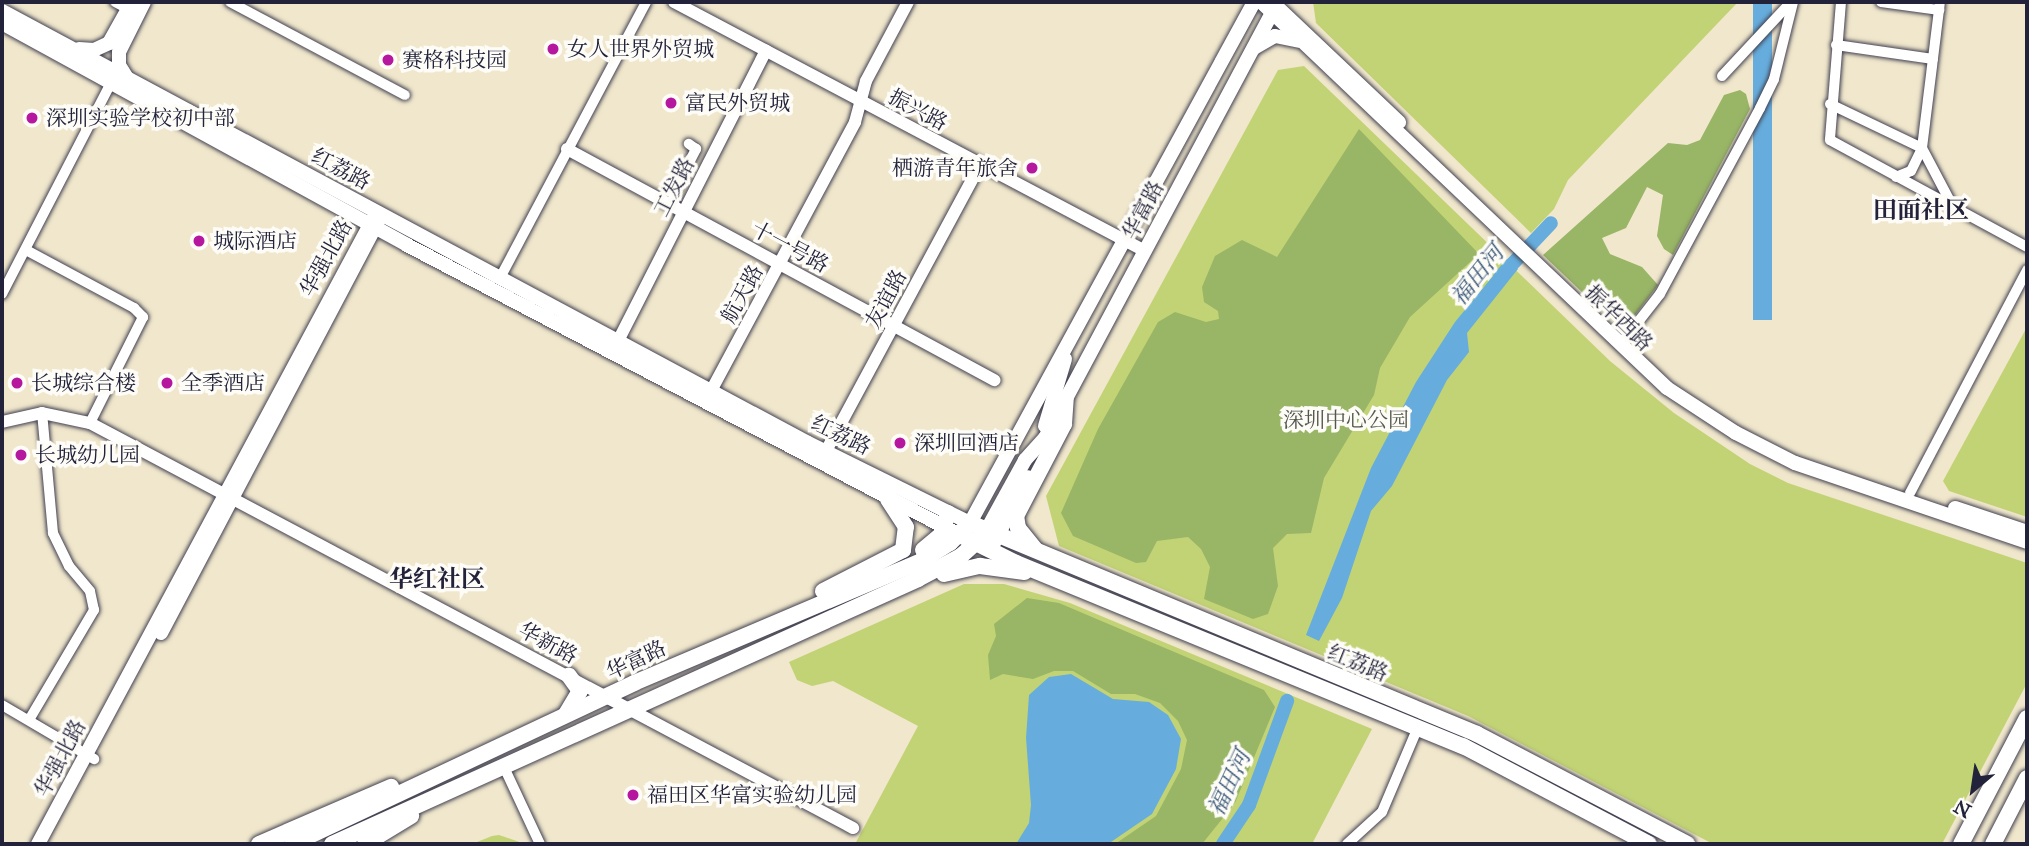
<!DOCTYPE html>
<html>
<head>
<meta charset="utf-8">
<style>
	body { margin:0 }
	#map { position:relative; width:2029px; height:846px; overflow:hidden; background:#f0e7cc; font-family:"IM FELL Great Primer","Noto Serif SC",serif }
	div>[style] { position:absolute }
	.green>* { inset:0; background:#c2d375 }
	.forest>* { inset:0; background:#99b566 }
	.water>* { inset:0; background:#66addd; transform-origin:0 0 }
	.river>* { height:14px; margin:-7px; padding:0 7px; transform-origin:7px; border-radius:7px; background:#66addd }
	.roads { filter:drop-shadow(0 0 2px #414051) drop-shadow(0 0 2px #414051) }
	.minor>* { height:10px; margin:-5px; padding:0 5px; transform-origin:5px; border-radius:5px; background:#fff }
	.tertiary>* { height:12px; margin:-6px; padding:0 6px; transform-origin:6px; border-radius:6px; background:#fff }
	.secondary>* { height:14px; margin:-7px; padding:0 7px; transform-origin:7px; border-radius:7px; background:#fff }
	.primary>* { height:16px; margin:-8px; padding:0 8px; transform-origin:8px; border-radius:8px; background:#fff }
	.trunk>* { height:16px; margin:-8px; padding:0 8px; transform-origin:8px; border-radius:8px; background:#fff }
	.dots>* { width:19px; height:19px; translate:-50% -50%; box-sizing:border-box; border:4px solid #fdfcf7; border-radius:50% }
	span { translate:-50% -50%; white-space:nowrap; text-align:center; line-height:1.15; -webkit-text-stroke:7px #fdfcf7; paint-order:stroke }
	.poi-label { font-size:21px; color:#22223b }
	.left { translate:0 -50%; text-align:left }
	.right { translate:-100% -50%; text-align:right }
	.street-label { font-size:21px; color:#22223b }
	.park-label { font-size:21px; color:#52574c }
	.water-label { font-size:23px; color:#3d5a7c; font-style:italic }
	.quarter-label { font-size:24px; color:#22223b; font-weight:700 }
	.frame { position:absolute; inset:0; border:4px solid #22223b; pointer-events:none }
	.north { position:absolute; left:1938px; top:755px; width:70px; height:70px; -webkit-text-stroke:5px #fdfcf7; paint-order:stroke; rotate:209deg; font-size:19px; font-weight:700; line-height:28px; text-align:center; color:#22223b }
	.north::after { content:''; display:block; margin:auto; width:24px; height:32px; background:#22223b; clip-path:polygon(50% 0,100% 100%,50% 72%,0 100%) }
</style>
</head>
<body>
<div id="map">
	<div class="green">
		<i style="clip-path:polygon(1313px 2px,1738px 2px,1568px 180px,1554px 209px,1531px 233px,1316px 23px)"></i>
		<i style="clip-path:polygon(1304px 66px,1610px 361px,1674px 413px,1750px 464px,1788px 483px,2027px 563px,2027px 683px,1942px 844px,1713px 844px,1468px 716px,1059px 546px,1046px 496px,1278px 70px)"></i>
		<i style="clip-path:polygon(2027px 327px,2027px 517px,1949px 491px,1943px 481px)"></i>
		<i style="clip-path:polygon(964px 584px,1004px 584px,1070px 603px,1372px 729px,1312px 844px,855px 844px,918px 726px,833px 681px,812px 686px,797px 680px,789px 662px)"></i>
		<i style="clip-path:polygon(499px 835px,525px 844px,472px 844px,492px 836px)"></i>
	</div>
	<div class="forest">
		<i style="clip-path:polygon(1740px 90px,1746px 94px,1750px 109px,1673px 255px,1664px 249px,1657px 236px,1663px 195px,1647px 187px,1626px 228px,1602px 238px,1610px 254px,1642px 267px,1658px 285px,1635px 315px,1632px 333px,1625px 333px,1543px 255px,1668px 143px,1687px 145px,1700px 140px,1724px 95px)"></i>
		<i style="clip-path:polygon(1359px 129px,1479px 254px,1410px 317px,1380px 368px,1374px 395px,1324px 478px,1311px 533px,1287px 534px,1273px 548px,1278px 586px,1268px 614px,1253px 619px,1204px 599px,1210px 567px,1201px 549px,1188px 537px,1157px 541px,1146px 562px,1136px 563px,1073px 536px,1061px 513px,1098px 429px,1158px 322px,1175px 312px,1206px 322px,1219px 319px,1218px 311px,1204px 302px,1202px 287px,1215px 256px,1242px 240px,1277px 257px)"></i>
		<i style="clip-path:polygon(1027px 598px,1059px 603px,1264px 690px,1275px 707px,1235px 803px,1202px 844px,1115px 844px,1156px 816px,1181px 769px,1187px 740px,1178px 721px,1160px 703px,1135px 694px,1111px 694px,1073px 671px,1054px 671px,1033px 679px,1003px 674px,990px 680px,988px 655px,996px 636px,994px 624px)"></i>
	</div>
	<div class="water">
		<i style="left:1753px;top:2px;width:19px;height:318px"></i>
		<i style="clip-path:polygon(1507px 259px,1518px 269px,1467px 333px,1469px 352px,1447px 380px,1392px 486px,1371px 511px,1342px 598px,1319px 641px,1306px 635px,1371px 468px,1416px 382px,1455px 322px)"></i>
		<i style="clip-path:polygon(1071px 674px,1113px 699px,1149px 702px,1168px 715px,1181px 739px,1176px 769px,1152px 814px,1108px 844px,1016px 844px,1029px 823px,1031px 805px,1026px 738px,1029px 695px,1049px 677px)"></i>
	</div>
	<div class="river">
		<i style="left:1500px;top:277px;width:74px;rotate:-46.6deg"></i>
		<i style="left:1223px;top:844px;width:47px;rotate:-56.3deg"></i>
		<i style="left:1249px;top:805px;width:111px;rotate:-69.9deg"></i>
	</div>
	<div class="roads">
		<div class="minor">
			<i style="left:115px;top:2px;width:15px;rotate:28deg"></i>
			<i style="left:230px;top:2px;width:198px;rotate:28deg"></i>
			<i style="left:1841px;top:2px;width:138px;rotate:94.6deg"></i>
			<i style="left:1830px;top:140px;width:224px;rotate:28.5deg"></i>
			<i style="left:1881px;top:2px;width:59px;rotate:7.9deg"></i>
			<i style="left:1836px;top:45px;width:98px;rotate:8.2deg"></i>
			<i style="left:1722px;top:76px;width:101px;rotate:-47deg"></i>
			<i style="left:1830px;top:104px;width:102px;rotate:25.6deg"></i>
			<i style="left:1922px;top:148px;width:62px;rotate:62.2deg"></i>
			<i style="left:1896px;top:177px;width:16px;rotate:-22deg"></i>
			<i style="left:1911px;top:171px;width:25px;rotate:-64deg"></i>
			<i style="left:1922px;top:148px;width:147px;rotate:-83deg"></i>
			<i style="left:675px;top:208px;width:14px;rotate:-98deg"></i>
			<i style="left:673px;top:194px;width:51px;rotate:-62.9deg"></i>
			<i style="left:696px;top:149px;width:9px;rotate:-144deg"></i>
			<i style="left:26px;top:250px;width:123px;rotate:28.2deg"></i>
			<i style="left:134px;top:308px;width:13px;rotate:45deg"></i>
			<i style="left:143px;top:317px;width:119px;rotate:116.6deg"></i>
			<i style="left:500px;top:278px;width:312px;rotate:-62.1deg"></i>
			<i style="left:2px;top:294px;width:237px;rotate:-62.7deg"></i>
			<i style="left:1624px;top:340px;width:58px;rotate:-52deg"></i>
			<i style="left:1660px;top:294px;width:211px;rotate:-61.7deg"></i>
			<i style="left:1760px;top:108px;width:32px;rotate:-64deg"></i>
			<i style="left:1774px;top:79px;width:79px;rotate:-76.1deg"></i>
			<i style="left:1910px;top:493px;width:252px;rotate:-62.3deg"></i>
			<i style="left:2px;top:705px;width:107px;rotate:30.4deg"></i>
			<i style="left:29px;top:720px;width:128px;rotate:-59.4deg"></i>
			<i style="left:94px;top:610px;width:19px;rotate:-102deg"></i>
			<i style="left:90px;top:591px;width:33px;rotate:-130deg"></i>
			<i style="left:69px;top:566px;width:37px;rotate:-116deg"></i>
			<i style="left:53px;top:533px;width:121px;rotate:-95.2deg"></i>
			<i style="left:503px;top:765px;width:87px;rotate:64.9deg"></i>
			<i style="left:1347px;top:844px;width:47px;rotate:-42.4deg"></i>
			<i style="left:1382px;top:812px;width:92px;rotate:-67deg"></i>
		</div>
		<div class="tertiary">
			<i style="left:674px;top:2px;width:533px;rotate:27.86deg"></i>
			<i style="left:567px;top:149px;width:486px;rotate:28.4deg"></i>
			<i style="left:618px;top:341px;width:326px;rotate:-63deg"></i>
			<i style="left:711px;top:391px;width:305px;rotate:-61.8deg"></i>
			<i style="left:855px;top:122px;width:42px;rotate:-75deg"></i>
			<i style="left:866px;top:81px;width:89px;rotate:-62deg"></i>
			<i style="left:2px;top:422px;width:41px;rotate:-12.7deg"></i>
			<i style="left:42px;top:413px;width:49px;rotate:11.8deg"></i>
			<i style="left:90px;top:423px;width:864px;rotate:27.96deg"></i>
			<i style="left:826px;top:451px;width:325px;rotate:-61.7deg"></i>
		</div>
		<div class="secondary">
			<i style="left:1261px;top:2px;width:560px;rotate:43.55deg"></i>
			<i style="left:1667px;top:388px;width:82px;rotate:33.1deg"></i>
			<i style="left:1736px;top:433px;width:66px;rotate:27deg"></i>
			<i style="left:1795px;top:463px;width:245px;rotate:18.8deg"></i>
			<i style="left:1272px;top:2px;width:175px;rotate:43.4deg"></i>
			<i style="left:2px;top:11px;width:914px;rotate:28.19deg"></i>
			<i style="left:808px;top:443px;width:181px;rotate:26.3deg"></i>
			<i style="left:970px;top:523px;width:593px;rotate:-61.4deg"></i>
			<i style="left:2px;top:23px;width:462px;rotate:28.7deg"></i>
			<i style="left:407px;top:245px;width:618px;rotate:27.69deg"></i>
			<i style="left:1254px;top:48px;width:24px;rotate:-30deg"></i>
			<i style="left:1275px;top:36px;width:25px;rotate:11deg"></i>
			<i style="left:79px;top:49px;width:15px;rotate:4deg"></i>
			<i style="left:94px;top:50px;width:17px;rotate:-25deg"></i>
			<i style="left:109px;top:43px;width:47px;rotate:-60.7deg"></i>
			<i style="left:127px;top:78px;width:15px;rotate:-122deg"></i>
			<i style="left:119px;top:65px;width:13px;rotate:-90deg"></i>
			<i style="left:119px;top:52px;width:56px;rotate:-63.4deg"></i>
			<i style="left:1045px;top:426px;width:70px;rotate:-73.4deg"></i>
			<i style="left:1955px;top:508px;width:76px;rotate:18.4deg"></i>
			<i style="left:986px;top:531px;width:81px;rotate:-61.2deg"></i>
			<i style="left:1025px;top:460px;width:30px;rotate:-48deg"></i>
			<i style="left:1045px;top:438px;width:491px;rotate:-61.9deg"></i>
			<i style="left:994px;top:543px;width:74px;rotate:-62.7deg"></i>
			<i style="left:161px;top:633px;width:465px;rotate:-62.2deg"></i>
			<i style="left:38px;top:844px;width:709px;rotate:-61.81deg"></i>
		</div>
		<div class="primary">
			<i style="left:960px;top:535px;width:63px;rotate:26.6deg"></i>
			<i style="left:1016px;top:563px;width:483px;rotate:22.3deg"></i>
			<i style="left:1463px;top:746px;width:210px;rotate:27.8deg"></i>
			<i style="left:1035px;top:549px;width:27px;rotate:-129deg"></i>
			<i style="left:1018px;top:528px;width:12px;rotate:-99deg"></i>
			<i style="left:1016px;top:516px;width:104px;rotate:-62.4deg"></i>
			<i style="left:1064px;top:424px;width:26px;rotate:-86deg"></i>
			<i style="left:923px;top:550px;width:23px;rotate:-40deg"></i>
			<i style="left:941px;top:535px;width:23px;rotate:-72deg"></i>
			<i style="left:944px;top:574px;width:37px;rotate:-13deg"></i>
			<i style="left:980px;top:566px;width:45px;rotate:7.6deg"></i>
			<i style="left:823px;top:591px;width:90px;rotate:-27.1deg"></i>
			<i style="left:903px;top:550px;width:23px;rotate:-83deg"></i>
			<i style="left:906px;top:527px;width:33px;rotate:-123deg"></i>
			<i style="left:566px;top:714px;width:27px;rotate:-59deg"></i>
			<i style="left:580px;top:691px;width:19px;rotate:-126deg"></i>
			<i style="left:259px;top:844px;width:144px;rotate:-23.4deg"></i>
			<i style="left:292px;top:844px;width:378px;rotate:-25.2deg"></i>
			<i style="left:634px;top:683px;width:312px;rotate:-23deg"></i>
			<i style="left:921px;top:561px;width:34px;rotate:-32deg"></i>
			<i style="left:950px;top:543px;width:28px;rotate:-45deg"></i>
			<i style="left:970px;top:523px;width:549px;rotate:22.6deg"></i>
			<i style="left:1477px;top:734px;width:237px;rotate:27.6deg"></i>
			<i style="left:332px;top:844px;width:643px;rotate:-24.33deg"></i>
			<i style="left:918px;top:579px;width:49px;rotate:-28.1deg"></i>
			<i style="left:961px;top:556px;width:30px;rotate:-42deg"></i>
			<i style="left:365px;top:844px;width:54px;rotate:-31.3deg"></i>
		</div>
		<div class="trunk">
			<i style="left:1961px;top:844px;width:142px;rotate:-62.4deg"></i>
			<i style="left:1993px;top:844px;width:74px;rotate:-62.7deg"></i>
		</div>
	</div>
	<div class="dots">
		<i style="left:553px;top:49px;background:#b5179e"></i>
		<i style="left:388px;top:60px;background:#b5179e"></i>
		<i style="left:671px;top:103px;background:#b5179e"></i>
		<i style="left:32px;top:118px;background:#b5179e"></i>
		<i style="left:1032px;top:168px;background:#b5179e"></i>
		<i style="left:199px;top:241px;background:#b5179e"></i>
		<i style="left:17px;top:383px;background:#b5179e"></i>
		<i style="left:167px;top:383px;background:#b5179e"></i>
		<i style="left:900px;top:443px;background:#b5179e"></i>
		<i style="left:21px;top:455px;background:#b5179e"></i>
		<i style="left:633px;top:795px;background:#b5179e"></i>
	</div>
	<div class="poi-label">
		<span class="left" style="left:567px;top:49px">女人世界外贸城</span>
		<span class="left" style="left:402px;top:60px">赛格科技园</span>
		<span class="left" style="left:685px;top:103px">富民外贸城</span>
		<span class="left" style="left:46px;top:118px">深圳实验学校初中部</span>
		<span class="right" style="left:1018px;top:168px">栖游青年旅舍</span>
		<span class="left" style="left:213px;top:241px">城际酒店</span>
		<span class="left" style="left:31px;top:383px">长城综合楼</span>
		<span class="left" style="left:181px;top:383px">全季酒店</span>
		<span class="left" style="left:914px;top:443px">深圳回酒店</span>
		<span class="left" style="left:35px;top:455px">长城幼儿园</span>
		<span class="left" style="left:647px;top:795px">福田区华富实验幼儿园</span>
	</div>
	<div class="street-label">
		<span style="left:918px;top:110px;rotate:28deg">振兴路</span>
		<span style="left:341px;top:169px;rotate:28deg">红荔路</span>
		<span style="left:674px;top:187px;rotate:-63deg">工发路</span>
		<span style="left:1143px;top:210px;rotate:-62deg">华富路</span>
		<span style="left:790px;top:247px;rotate:28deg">十一号路</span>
		<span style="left:326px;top:258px;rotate:-61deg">华强北路</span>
		<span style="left:742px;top:294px;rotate:-61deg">航天路</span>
		<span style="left:886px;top:299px;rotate:-62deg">友谊路</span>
		<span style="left:1619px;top:318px;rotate:44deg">振华西路</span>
		<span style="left:841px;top:435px;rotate:26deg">红荔路</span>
		<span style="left:548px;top:643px;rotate:28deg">华新路</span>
		<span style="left:636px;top:660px;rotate:-25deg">华富路</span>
		<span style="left:1358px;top:663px;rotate:22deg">红荔路</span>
		<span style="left:60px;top:758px;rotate:-62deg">华强北路</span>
	</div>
	<div class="park-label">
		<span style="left:1346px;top:420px">深圳中心公园</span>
	</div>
	<div class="water-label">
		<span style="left:1477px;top:275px;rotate:-51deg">福田河</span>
		<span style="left:1229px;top:783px;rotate:-65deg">福田河</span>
	</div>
	<div class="quarter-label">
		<span style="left:1921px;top:211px">田面社区</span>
		<span style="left:437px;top:580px">华红社区</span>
	</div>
	<div class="frame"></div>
	<div class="north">N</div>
</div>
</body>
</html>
